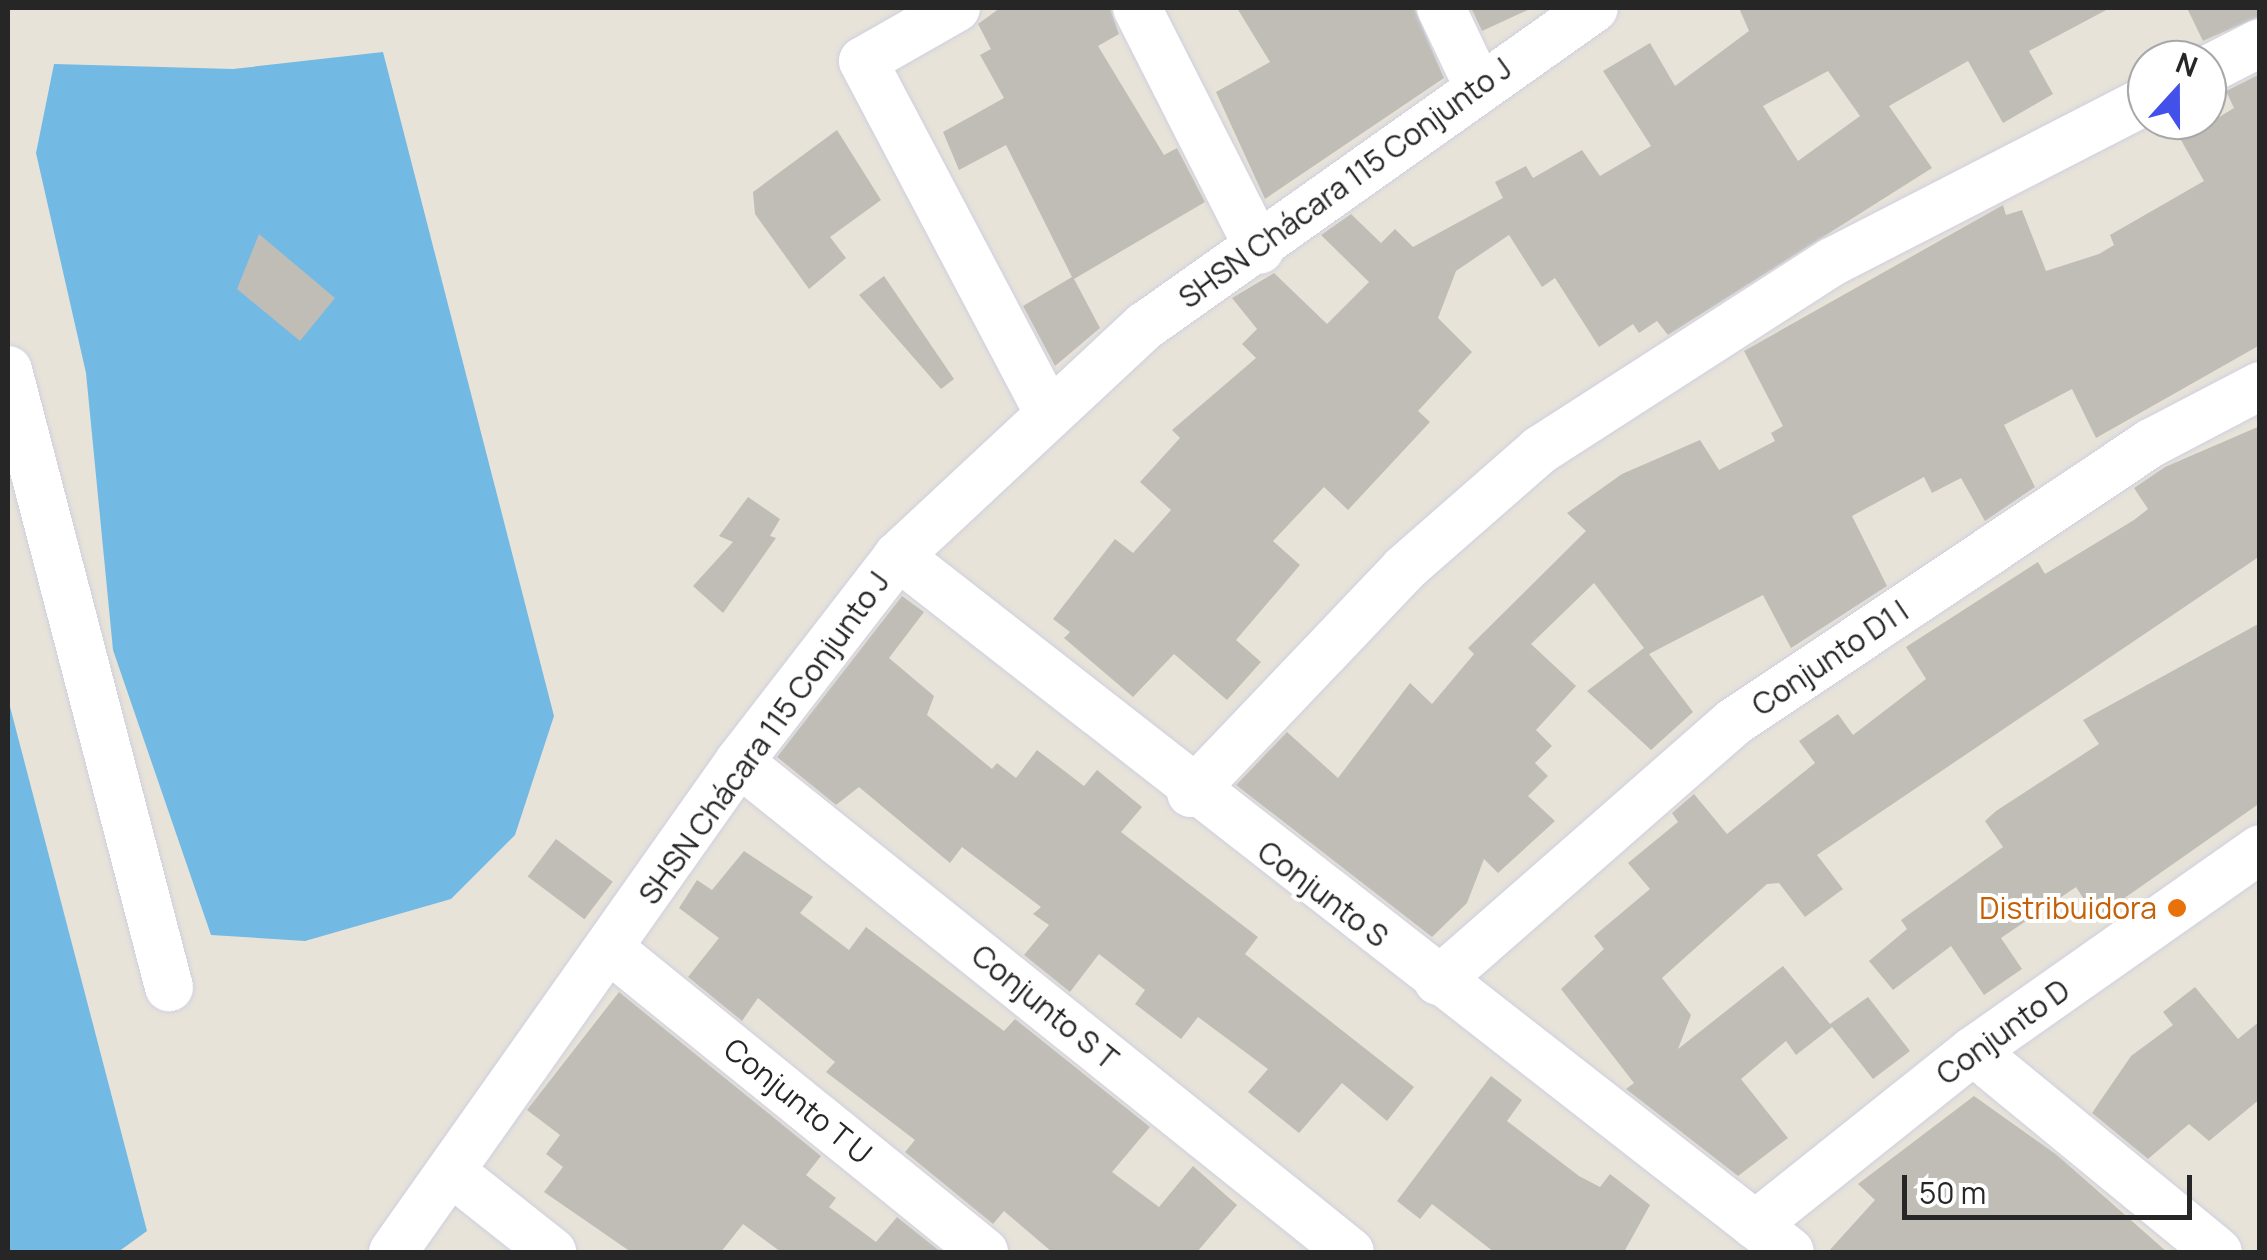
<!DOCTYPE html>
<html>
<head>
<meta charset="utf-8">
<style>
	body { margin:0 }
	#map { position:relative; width:2267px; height:1260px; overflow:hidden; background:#e8e3d9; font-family:Manrope,sans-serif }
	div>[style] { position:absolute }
	.water>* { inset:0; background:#72b9e4 }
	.building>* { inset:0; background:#c0bdb6; transform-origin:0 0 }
	.roads { filter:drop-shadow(0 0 2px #ced0df) drop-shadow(0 0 2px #ced0df) }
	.minor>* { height:48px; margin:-24px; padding:0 24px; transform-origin:24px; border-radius:24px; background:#fff }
	.dots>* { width:28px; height:28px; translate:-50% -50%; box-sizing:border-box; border:5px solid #fff; border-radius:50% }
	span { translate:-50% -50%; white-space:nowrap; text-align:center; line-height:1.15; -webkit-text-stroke:8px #fff; paint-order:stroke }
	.street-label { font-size:30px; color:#262626 }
	.food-label { font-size:30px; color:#c56008 }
	.right { translate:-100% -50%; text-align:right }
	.frame { position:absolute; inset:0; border:10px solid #262626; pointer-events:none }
	.north { position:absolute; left:2127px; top:40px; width:100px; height:100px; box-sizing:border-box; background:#fff; border:2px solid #a8a8a8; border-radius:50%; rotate:21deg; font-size:28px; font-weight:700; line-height:40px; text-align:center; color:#262626 }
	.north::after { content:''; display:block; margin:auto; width:35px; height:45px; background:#4450ea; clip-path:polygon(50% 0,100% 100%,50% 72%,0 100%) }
	.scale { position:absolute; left:1902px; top:1175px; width:290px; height:45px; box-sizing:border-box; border:5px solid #262626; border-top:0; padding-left:12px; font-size:30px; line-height:35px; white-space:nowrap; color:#262626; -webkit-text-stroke:8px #fff; paint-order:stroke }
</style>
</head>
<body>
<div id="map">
	<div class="water">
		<i style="clip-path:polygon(383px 52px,554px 716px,515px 835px,451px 899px,305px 941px,211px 935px,113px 650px,86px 373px,36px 153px,54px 64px,233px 69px)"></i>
		<i style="clip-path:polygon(8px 699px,147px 1231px,118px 1252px,8px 1252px)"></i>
	</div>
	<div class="building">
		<i style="clip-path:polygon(1000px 8px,1110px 8px,1119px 34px,1098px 46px,1164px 155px,1177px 148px,1205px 202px,1074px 279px,1100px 328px,1055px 366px,1023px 306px,1072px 277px,1006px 145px,959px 170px,943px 132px,1004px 98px,980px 55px,991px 49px,978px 24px)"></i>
		<i style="clip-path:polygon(1237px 8px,1414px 8px,1444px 78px,1265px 199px,1216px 92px,1270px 62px)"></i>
		<i style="clip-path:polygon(1471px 8px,1532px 8px,1482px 31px)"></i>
		<i style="clip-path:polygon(evenodd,1739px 8px,2110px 8px,2029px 51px,2053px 94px,2003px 123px,1968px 61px,1889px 106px,1932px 168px,1668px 335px,1657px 321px,1639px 333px,1633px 324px,1599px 347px,1555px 278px,1542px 287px,1509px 235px,1456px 271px,1438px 318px,1472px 352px,1418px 411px,1430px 422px,1348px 510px,1324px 487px,1273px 541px,1300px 565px,1236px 640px,1261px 662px,1227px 700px,1174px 654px,1133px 697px,1064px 638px,1070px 632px,1053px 619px,1115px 539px,1133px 553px,1171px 510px,1140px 482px,1180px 438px,1172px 430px,1256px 358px,1242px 344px,1257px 329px,1232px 298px,1274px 273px,1327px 324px,1369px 282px,1321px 235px,1351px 214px,1381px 243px,1395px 229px,1413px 247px,1503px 198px,1495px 182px,1526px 166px,1533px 178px,1582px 150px,1600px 176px,1651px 146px,1603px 71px,1650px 43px,1675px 86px,1749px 31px,1739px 8px,1828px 71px,1860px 116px,1798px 161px,1763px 106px,1828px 71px)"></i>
		<i style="clip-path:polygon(2187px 8px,2260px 8px,2260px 16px,2203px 41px)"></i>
		<i style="clip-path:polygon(2260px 74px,2260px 345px,2096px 438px,2072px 389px,2004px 425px,2035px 487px,1985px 521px,1961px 478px,1932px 493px,1924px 477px,1852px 516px,1887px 586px,1791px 648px,1763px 595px,1649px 654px,1693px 712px,1651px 750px,1587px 691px,1644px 648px,1594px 583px,1531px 644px,1576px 686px,1536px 730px,1552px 746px,1535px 763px,1548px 776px,1528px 796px,1555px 821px,1498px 873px,1484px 859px,1467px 903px,1432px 937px,1236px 785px,1287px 732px,1338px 778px,1410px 683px,1432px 704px,1474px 654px,1468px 648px,1586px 531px,1567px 513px,1622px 474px,1700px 440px,1719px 470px,1775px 441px,1771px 433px,1783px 426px,1744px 351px,2003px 205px,2006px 215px,2022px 210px,2046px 271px,2099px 254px,2114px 245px,2110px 235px,2204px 181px,2181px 140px,2234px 108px,2226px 91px)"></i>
		<i style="clip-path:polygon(837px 130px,881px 200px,830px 237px,846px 258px,809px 289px,755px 214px,753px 192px)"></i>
		<i style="clip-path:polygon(259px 234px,335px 298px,300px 341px,237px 289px)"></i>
		<i style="clip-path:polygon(884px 276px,954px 379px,941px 389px,859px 295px)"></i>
		<i style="clip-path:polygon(2260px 426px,2260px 556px,1817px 855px,1843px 889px,1805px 917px,1779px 883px,1767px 884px,1662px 978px,1691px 1015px,1678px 1049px,1783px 966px,1830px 1024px,1868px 997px,1910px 1051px,1873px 1079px,1832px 1027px,1796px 1055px,1786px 1041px,1741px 1079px,1788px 1138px,1738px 1176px,1626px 1089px,1634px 1083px,1561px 989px,1604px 949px,1594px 936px,1650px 889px,1628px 863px,1678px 822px,1672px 813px,1694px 794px,1727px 834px,1815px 763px,1799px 741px,1838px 714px,1853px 735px,1926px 679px,1906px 647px,2038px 562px,2045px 574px,2134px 520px,2148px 509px,2134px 488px,2165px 467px)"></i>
		<i style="clip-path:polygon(748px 497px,780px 519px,770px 536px,776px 538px,723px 613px,693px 586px,733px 542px,719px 536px)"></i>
		<i style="clip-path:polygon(902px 596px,924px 612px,889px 658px,934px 696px,927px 715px,992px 769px,997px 763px,1016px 778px,1037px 750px,1084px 786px,1097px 770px,1142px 807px,1121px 832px,1258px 937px,1245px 954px,1414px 1087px,1387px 1121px,1342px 1083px,1299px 1133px,1248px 1092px,1268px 1069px,1198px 1017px,1181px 1039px,1135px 1004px,1145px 990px,1099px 954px,1070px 992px,1024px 955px,1049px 925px,1033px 914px,1041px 907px,962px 847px,950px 863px,859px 787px,836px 805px,777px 757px)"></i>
		<i style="clip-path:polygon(2260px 623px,2260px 803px,2096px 918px,2076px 887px,2001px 938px,2022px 969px,1984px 995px,1951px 946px,1893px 990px,1869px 961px,1907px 929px,1901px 920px,2003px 847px,1985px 821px,1996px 811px,2099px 744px,2083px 720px)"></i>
		<i style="left:556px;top:839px;width:71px;height:47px;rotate:37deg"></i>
		<i style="clip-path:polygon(744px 851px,813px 897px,800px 913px,849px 950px,866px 927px,1004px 1031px,1015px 1019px,1150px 1127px,1112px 1172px,1159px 1207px,1193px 1166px,1237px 1205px,1197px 1252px,1052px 1252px,1004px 1211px,993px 1224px,905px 1152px,915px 1140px,826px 1072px,835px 1062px,758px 998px,742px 1021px,688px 977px,719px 938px,679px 908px,697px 880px,712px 890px)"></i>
		<i style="clip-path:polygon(2195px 987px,2238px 1039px,2260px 1021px,2260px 1099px,2209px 1141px,2189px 1124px,2148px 1159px,2092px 1113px,2131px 1056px,2173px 1025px,2163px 1012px)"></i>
		<i style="clip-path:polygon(619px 992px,821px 1156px,806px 1175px,836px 1198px,829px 1207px,876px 1242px,897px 1217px,941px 1252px,781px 1252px,743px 1224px,721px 1252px,631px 1252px,544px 1192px,563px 1167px,546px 1154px,560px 1135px,527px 1110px)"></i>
		<i style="clip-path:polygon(1491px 1076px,1522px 1100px,1507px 1121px,1579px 1176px,1600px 1187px,1610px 1174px,1650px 1205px,1624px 1252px,1494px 1252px,1432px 1204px,1420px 1219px,1397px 1201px)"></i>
		<i style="clip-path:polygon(1974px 1096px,2057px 1155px,2167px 1252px,1828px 1252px,1875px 1200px,1858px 1184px)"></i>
	</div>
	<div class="roads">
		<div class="minor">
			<i style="left:956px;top:8px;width:107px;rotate:150.3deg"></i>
			<i style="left:863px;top:61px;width:397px;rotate:62.2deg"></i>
			<i style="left:1137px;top:8px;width:271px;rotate:63.1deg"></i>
			<i style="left:1441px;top:8px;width:86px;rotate:64.6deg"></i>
			<i style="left:2207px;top:70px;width:59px;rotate:-27deg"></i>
			<i style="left:8px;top:370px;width:638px;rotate:75.38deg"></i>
			<i style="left:898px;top:556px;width:1131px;rotate:37.96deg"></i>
			<i style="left:739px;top:762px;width:783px;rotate:38.73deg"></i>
			<i style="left:1191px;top:793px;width:309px;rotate:-46.4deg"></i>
			<i style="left:1404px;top:569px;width:181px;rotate:-41.2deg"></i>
			<i style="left:1540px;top:450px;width:347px;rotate:-32.8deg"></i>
			<i style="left:1832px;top:262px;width:354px;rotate:-27.2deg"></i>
			<i style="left:611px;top:950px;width:480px;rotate:39deg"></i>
			<i style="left:1438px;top:981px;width:393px;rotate:-41.2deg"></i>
			<i style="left:1734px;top:722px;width:502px;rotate:-33.79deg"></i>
			<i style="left:2151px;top:443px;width:123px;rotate:-27.6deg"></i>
			<i style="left:1973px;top:1051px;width:317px;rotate:39.4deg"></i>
			<i style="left:455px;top:1175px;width:124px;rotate:38.4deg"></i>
			<i style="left:1755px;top:1225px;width:279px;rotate:-38.6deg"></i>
			<i style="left:1973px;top:1051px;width:351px;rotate:-35.1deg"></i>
			<i style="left:393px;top:1252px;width:600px;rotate:-54.77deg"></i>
			<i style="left:739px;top:762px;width:260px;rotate:-52.3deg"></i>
			<i style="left:898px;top:556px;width:338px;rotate:-43deg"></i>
			<i style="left:1145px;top:326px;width:550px;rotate:-35.31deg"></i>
		</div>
	</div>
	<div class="dots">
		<i style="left:2177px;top:908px;background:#e8710a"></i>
	</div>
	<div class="street-label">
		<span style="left:1345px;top:183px;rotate:-36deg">SHSN Chácara 115 Conjunto J</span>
		<span style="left:1830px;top:658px;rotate:-34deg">Conjunto D1 I</span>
		<span style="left:764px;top:738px;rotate:-54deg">SHSN Chácara 115 Conjunto J</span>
		<span style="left:1323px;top:894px;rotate:37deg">Conjunto S</span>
		<span style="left:1045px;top:1007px;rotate:39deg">Conjunto S T</span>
		<span style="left:2003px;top:1032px;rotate:-36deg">Conjunto D</span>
		<span style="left:798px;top:1101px;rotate:39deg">Conjunto T U</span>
	</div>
	<div class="food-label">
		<span class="right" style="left:2157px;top:908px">Distribuidora</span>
	</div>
	<div class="frame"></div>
	<div class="north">N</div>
	<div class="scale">50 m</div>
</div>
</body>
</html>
